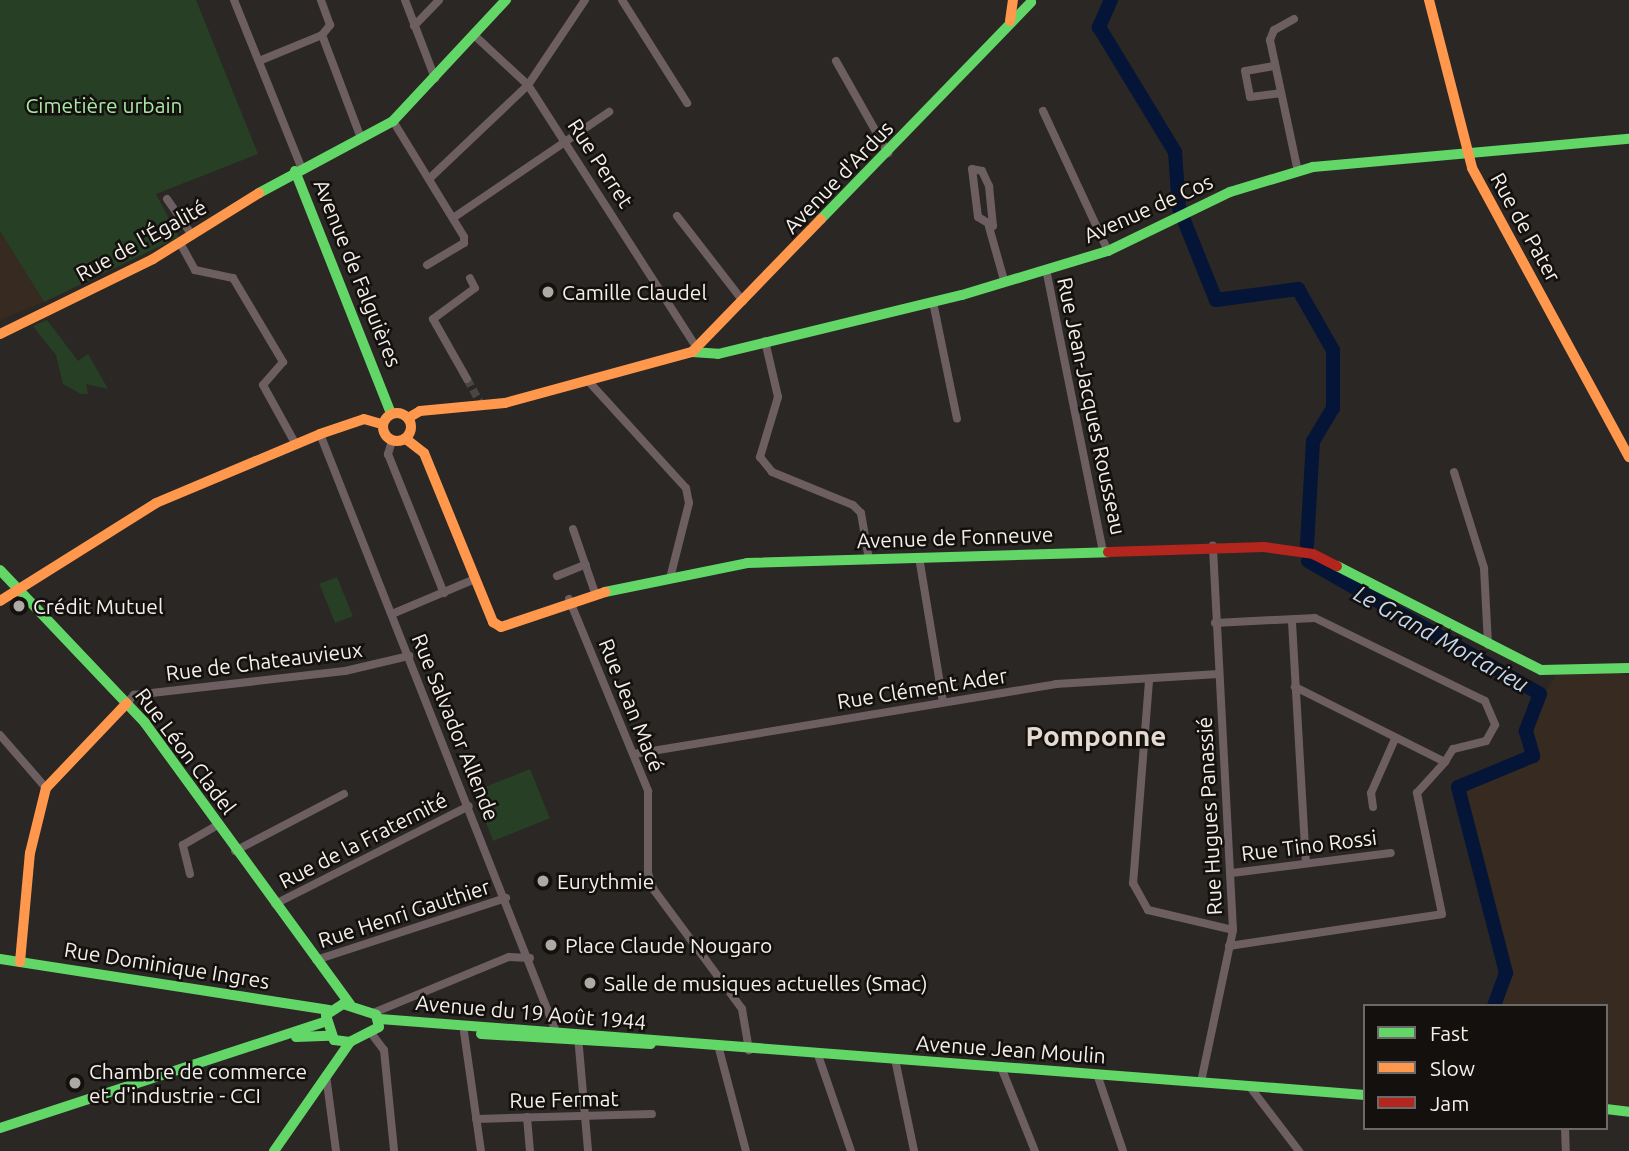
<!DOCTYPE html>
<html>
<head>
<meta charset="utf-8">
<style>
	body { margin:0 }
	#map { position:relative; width:1629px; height:1151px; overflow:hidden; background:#2a2724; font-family:Ubuntu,sans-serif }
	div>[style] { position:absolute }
	.built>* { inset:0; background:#362a21 }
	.green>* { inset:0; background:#274025; transform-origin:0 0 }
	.river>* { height:14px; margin:-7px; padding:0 7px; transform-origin:7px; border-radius:7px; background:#041537 }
	.street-tunnel>* { height:8px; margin-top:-4px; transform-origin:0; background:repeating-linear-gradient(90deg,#484542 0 8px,transparent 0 12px) }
	.street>* { height:8px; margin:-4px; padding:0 4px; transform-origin:4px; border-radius:4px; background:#6d5e61 }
	.fast>* { height:10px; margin:-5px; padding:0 5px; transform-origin:5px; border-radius:5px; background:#63d668 }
	.slow>* { height:10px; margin:-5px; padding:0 5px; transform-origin:5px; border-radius:5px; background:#ff974d }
	.slow>.ring { margin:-5px; padding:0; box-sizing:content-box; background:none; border:10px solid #ff974d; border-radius:50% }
	.jam>* { height:10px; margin:-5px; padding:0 5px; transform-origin:5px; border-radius:5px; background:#b3261e }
	.dots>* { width:19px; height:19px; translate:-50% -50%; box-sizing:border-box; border:4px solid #13100d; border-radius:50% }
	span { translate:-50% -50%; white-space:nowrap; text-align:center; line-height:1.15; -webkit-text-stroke:5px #13100d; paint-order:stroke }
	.park-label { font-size:21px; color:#a9e9a6 }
	.street-label { font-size:21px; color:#f4efeb }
	.poi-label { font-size:21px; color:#f4efeb }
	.left { translate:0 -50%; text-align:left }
	.water-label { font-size:23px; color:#c2d7f3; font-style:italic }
	.district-label { font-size:28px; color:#e4dad1; font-weight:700 }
	.legend { position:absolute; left:1363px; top:1004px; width:245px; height:126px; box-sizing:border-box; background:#13100d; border:2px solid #6d6966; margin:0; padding:9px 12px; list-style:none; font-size:21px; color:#f4efeb }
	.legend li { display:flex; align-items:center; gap:14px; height:35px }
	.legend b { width:35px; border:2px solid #6d6966 }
</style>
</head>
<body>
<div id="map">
	<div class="built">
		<i style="clip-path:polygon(0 231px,44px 302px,0 320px)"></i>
		<i style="clip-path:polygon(1607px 670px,1629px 676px,1629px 1112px,1606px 1109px,1606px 1006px,1494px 1006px,1506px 973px,1458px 794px,1462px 784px,1489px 779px,1532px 757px,1527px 726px,1556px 674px)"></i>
	</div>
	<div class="green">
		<i style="clip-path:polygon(0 0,196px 0,258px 154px,156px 194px,179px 237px,44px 302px,0 231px)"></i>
		<i style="clip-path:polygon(47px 320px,78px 361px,88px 354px,108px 389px,86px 384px,88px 394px,81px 394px,63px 384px,56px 355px,33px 326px)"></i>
		<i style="left:337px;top:577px;width:42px;height:19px;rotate:68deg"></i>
		<i style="left:530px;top:769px;width:53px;height:61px;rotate:68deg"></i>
	</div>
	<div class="river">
		<i style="left:1111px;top:0;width:30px;rotate:114deg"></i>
		<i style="left:1099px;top:27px;width:146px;rotate:58.7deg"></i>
		<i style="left:1175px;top:152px;width:56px;rotate:85.9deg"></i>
		<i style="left:1179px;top:208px;width:99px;rotate:68.1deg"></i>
		<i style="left:1216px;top:300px;width:83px;rotate:-7.6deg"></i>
		<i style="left:1298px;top:289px;width:70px;rotate:60.2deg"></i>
		<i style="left:1333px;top:350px;width:58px;rotate:90deg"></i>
		<i style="left:1333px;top:408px;width:39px;rotate:121deg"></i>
		<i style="left:1313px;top:441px;width:104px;rotate:93.3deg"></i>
		<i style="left:1308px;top:561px;width:267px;rotate:29.8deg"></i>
		<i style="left:1540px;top:694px;width:40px;rotate:111deg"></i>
		<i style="left:1526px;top:731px;width:26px;rotate:74deg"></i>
		<i style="left:1533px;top:756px;width:81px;rotate:157.5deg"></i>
		<i style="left:1458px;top:787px;width:192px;rotate:75.5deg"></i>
		<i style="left:1506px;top:973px;width:35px;rotate:110deg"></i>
	</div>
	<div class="street-tunnel">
		<i style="left:467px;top:379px;width:31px;rotate:61deg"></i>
	</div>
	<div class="street">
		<i style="left:234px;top:0;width:180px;rotate:68.1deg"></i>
		<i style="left:405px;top:0;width:84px;rotate:69deg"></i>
		<i style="left:585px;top:0;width:102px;rotate:123.8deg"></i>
		<i style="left:528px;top:85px;width:313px;rotate:57.3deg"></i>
		<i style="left:622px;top:0;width:122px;rotate:57.7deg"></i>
		<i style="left:1294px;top:19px;width:23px;rotate:151deg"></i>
		<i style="left:1274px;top:30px;width:11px;rotate:112deg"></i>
		<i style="left:1270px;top:40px;width:135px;rotate:78deg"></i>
		<i style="left:414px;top:26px;width:36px;rotate:-46deg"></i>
		<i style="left:322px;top:35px;width:110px;rotate:69.3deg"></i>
		<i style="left:259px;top:61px;width:68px;rotate:-22.4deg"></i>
		<i style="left:322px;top:35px;width:13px;rotate:-51deg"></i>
		<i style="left:330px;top:25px;width:27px;rotate:-110deg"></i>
		<i style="left:836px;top:61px;width:106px;rotate:60.5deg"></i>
		<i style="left:1274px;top:66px;width:29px;rotate:170deg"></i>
		<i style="left:1245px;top:71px;width:26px;rotate:79deg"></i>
		<i style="left:1250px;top:97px;width:31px;rotate:-7deg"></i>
		<i style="left:1043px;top:111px;width:154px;rotate:65.1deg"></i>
		<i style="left:393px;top:121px;width:136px;rotate:58.5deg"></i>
		<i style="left:464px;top:237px;width:6px;rotate:90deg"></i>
		<i style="left:464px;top:243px;width:43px;rotate:149.3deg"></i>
		<i style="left:972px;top:169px;width:10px;rotate:11deg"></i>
		<i style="left:982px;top:171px;width:17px;rotate:65deg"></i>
		<i style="left:989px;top:186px;width:40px;rotate:84.3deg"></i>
		<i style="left:993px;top:226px;width:17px;rotate:-149deg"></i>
		<i style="left:978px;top:217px;width:48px;rotate:-97.1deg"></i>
		<i style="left:429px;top:179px;width:137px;rotate:-43.5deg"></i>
		<i style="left:528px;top:85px;width:75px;rotate:-137.2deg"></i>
		<i style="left:167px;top:199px;width:44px;rotate:55.2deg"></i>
		<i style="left:677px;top:216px;width:108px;rotate:52.2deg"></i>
		<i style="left:453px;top:218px;width:189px;rotate:-34.2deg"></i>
		<i style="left:989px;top:227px;width:55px;rotate:74.2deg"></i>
		<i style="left:180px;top:243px;width:31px;rotate:61deg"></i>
		<i style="left:195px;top:270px;width:39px;rotate:12deg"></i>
		<i style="left:233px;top:278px;width:98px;rotate:59.2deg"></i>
		<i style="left:283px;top:362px;width:30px;rotate:131deg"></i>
		<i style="left:263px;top:385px;width:66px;rotate:61.1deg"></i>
		<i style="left:1046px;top:269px;width:288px;rotate:78.6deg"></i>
		<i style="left:933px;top:302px;width:119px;rotate:78.4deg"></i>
		<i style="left:765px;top:341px;width:57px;rotate:76.9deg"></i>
		<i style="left:778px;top:397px;width:63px;rotate:106.7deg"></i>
		<i style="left:760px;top:457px;width:19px;rotate:51deg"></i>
		<i style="left:772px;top:472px;width:87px;rotate:22.2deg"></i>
		<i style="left:853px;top:505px;width:11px;rotate:45deg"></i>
		<i style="left:861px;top:513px;width:48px;rotate:80.3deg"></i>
		<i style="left:467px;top:379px;width:69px;rotate:-119.5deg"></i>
		<i style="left:433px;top:319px;width:52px;rotate:-36.4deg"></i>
		<i style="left:475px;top:288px;width:11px;rotate:-117deg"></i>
		<i style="left:590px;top:383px;width:142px;rotate:47.6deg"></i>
		<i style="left:686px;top:488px;width:15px;rotate:79deg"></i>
		<i style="left:689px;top:503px;width:77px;rotate:104.2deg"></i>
		<i style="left:320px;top:434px;width:645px;rotate:68.45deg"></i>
		<i style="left:392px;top:441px;width:14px;rotate:107deg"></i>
		<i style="left:388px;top:454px;width:150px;rotate:68.1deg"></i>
		<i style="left:1454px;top:472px;width:101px;rotate:72.6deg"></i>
		<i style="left:1484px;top:568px;width:77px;rotate:87deg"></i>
		<i style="left:573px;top:529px;width:68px;rotate:71deg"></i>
		<i style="left:919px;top:557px;width:147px;rotate:80.6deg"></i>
		<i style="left:557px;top:576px;width:31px;rotate:-22deg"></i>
		<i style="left:569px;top:599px;width:208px;rotate:67.6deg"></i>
		<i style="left:648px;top:791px;width:82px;rotate:90deg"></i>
		<i style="left:648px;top:873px;width:18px;rotate:71deg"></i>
		<i style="left:654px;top:890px;width:148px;rotate:53.5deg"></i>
		<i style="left:742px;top:1009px;width:42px;rotate:80.3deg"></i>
		<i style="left:392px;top:614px;width:90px;rotate:-22.9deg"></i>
		<i style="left:1292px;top:622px;width:241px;rotate:86.7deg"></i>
		<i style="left:1215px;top:623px;width:100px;rotate:-2.9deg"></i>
		<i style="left:1315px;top:618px;width:189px;rotate:26deg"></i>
		<i style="left:1485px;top:701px;width:26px;rotate:67deg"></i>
		<i style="left:1495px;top:725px;width:18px;rotate:119deg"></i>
		<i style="left:1486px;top:741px;width:34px;rotate:166deg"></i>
		<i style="left:1453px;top:749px;width:15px;rotate:122deg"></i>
		<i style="left:1445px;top:762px;width:168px;rotate:-153.4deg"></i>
		<i style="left:1149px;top:681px;width:203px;rotate:94.5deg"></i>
		<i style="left:1133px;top:883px;width:31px;rotate:61deg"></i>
		<i style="left:1148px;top:910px;width:87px;rotate:13.2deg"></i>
		<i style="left:127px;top:703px;width:11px;rotate:-49deg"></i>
		<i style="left:134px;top:695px;width:212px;rotate:-6.5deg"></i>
		<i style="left:345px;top:671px;width:66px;rotate:-13.2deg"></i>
		<i style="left:0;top:735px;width:70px;rotate:49deg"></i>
		<i style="left:634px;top:754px;width:428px;rotate:-9.4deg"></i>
		<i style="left:1056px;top:684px;width:163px;rotate:-3.5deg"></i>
		<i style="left:1373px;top:807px;width:14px;rotate:-98deg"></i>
		<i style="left:1371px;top:793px;width:57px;rotate:-66.1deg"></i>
		<i style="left:235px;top:851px;width:123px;rotate:-27.6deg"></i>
		<i style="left:1232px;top:873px;width:160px;rotate:-7.2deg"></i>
		<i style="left:190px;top:874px;width:30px;rotate:-104deg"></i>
		<i style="left:183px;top:845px;width:39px;rotate:-30deg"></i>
		<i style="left:275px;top:904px;width:217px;rotate:-26.8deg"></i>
		<i style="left:1229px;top:946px;width:215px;rotate:-8.5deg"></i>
		<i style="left:1442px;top:914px;width:124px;rotate:-101.7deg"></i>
		<i style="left:1417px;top:793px;width:42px;rotate:-47.9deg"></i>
		<i style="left:316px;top:960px;width:200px;rotate:-18.1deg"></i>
		<i style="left:373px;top:1013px;width:147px;rotate:-22.4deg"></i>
		<i style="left:509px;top:957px;width:21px;rotate:3deg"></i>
		<i style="left:464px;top:1032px;width:120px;rotate:81.9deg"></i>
		<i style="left:371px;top:1033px;width:21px;rotate:53deg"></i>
		<i style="left:384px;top:1050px;width:101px;rotate:84.3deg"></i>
		<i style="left:578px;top:1036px;width:115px;rotate:85deg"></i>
		<i style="left:719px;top:1049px;width:106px;rotate:75.2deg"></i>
		<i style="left:818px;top:1055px;width:102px;rotate:71deg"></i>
		<i style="left:895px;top:1059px;width:94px;rotate:78.3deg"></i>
		<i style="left:1001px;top:1067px;width:91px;rotate:68deg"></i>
		<i style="left:1097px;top:1074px;width:81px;rotate:71.3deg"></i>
		<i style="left:326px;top:1075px;width:77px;rotate:82.5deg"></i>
		<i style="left:1201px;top:1082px;width:155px;rotate:-78.1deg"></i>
		<i style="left:1233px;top:930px;width:385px;rotate:-93deg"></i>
		<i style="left:1250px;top:1087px;width:81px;rotate:52.6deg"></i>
		<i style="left:527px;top:1117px;width:34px;rotate:85deg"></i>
		<i style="left:476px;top:1119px;width:176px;rotate:-1.6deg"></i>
		<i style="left:1565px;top:1128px;width:23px;rotate:88deg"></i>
	</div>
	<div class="fast">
		<i style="left:295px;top:171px;width:260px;rotate:68.4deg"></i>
		<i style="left:259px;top:193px;width:152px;rotate:-28.2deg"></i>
		<i style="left:393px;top:121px;width:166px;rotate:-47deg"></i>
		<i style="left:821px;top:219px;width:302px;rotate:-45.9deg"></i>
		<i style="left:692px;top:352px;width:26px;rotate:4deg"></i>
		<i style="left:718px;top:354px;width:251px;rotate:-13.6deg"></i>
		<i style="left:962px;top:295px;width:152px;rotate:-16.8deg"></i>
		<i style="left:1108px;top:251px;width:136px;rotate:-25.8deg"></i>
		<i style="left:1230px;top:192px;width:87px;rotate:-16.8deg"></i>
		<i style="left:1313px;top:167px;width:317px;rotate:-5.1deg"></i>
		<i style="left:1337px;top:566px;width:229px;rotate:27deg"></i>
		<i style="left:1541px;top:670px;width:88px;rotate:-1.3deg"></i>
		<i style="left:0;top:570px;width:211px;rotate:46.5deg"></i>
		<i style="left:145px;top:723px;width:348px;rotate:53.9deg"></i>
		<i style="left:605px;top:592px;width:145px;rotate:-11.5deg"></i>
		<i style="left:747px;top:563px;width:361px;rotate:-1.7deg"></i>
		<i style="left:0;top:959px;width:333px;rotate:8.8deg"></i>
		<i style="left:343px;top:1004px;width:35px;rotate:18deg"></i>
		<i style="left:376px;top:1015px;width:12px;rotate:76deg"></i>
		<i style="left:379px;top:1027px;width:33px;rotate:153deg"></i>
		<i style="left:350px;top:1042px;width:16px;rotate:-173deg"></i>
		<i style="left:334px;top:1040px;width:26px;rotate:-108deg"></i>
		<i style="left:326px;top:1015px;width:20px;rotate:-33deg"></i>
		<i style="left:380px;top:1019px;width:988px;rotate:4.41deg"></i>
		<i style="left:481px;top:1034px;width:170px;rotate:3.4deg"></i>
		<i style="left:296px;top:1037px;width:33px;rotate:-2deg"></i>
		<i style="left:1606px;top:1109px;width:23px;rotate:7deg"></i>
		<i style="left:0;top:1128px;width:341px;rotate:-18.1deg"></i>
		<i style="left:274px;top:1151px;width:133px;rotate:-55.1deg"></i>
	</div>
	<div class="slow">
		<i style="left:1429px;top:0;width:173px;rotate:75.6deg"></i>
		<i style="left:1472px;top:168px;width:329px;rotate:61.5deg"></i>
		<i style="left:1010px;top:21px;width:21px;rotate:-82deg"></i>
		<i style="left:0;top:334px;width:170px;rotate:-26.1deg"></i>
		<i style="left:153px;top:259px;width:125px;rotate:-31.9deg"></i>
		<i class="ring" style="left:383px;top:413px;width:18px;height:18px"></i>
		<i style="left:408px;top:418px;width:14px;rotate:-30deg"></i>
		<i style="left:420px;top:411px;width:85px;rotate:-5.4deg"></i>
		<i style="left:505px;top:403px;width:194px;rotate:-15.3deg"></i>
		<i style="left:692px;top:352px;width:185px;rotate:-45.9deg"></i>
		<i style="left:406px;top:439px;width:23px;rotate:38deg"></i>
		<i style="left:424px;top:453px;width:183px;rotate:67.8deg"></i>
		<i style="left:493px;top:622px;width:9px;rotate:32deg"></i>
		<i style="left:501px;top:627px;width:110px;rotate:-18.6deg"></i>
		<i style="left:0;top:601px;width:184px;rotate:-32.1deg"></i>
		<i style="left:156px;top:503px;width:178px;rotate:-22.8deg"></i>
		<i style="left:320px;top:434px;width:46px;rotate:-18.8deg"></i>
		<i style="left:364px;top:419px;width:19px;rotate:16deg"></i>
		<i style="left:20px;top:962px;width:109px;rotate:-84.8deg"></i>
		<i style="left:30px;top:853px;width:67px;rotate:-76.2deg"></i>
		<i style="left:46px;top:788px;width:117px;rotate:-46.4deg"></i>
	</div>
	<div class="jam">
		<i style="left:1108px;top:552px;width:156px;rotate:-1.8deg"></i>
		<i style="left:1264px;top:547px;width:49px;rotate:8.1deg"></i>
		<i style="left:1313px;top:554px;width:27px;rotate:27deg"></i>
	</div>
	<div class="dots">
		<i style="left:548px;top:292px;background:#ada9a5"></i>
		<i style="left:19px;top:606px;background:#ada9a5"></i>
		<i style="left:543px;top:881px;background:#ada9a5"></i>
		<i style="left:551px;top:945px;background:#ada9a5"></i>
		<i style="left:590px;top:983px;background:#ada9a5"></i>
		<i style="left:75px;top:1083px;background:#ada9a5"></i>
	</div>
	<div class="park-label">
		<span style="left:104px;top:105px">Cimetière urbain</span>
	</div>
	<div class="street-label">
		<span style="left:601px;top:163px;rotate:57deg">Rue Perret</span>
		<span style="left:838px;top:177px;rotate:-46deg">Avenue d'Ardus</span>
		<span style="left:1148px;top:208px;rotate:-24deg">Avenue de Cos</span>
		<span style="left:1526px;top:227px;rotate:61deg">Rue de Pater</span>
		<span style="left:141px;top:240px;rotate:-29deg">Rue de l'Égalité</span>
		<span style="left:358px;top:273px;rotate:68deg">Avenue de Falguières</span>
		<span style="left:1092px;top:406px;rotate:78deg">Rue Jean-Jacques Rousseau</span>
		<span style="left:955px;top:537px;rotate:-2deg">Avenue de Fonneuve</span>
		<span style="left:264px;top:661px;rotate:-7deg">Rue de Chateauvieux</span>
		<span style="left:922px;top:688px;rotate:-9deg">Rue Clément Ader</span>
		<span style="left:632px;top:705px;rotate:68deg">Rue Jean Macé</span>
		<span style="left:456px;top:727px;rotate:68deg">Rue Salvador Allende</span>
		<span style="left:186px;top:751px;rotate:53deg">Rue Léon Cladel</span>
		<span style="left:1209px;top:816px;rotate:-93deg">Rue Hugues Panassié</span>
		<span style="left:363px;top:840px;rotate:-27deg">Rue de la Fraternité</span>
		<span style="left:1309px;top:845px;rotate:-7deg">Rue Tino Rossi</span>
		<span style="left:404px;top:913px;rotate:-18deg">Rue Henri Gauthier</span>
		<span style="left:167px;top:965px;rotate:9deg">Rue Dominique Ingres</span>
		<span style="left:531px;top:1012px;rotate:5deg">Avenue du 19 Août 1944</span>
		<span style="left:1011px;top:1049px;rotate:4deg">Avenue Jean Moulin</span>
		<span style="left:564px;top:1099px;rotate:-1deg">Rue Fermat</span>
	</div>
	<div class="poi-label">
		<span class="left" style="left:562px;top:292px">Camille Claudel</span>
		<span class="left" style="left:33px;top:606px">Crédit Mutuel</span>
		<span class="left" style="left:557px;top:881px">Eurythmie</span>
		<span class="left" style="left:565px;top:945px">Place Claude Nougaro</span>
		<span class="left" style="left:604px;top:983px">Salle de musiques actuelles (Smac)</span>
		<span class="left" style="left:89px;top:1083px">Chambre de commerce<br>et d'industrie - CCI</span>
	</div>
	<div class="water-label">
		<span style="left:1441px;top:639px;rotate:29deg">Le Grand Mortarieu</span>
	</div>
	<div class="district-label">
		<span style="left:1096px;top:736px">Pomponne</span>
	</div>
	<ul class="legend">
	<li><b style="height:9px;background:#63d668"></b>Fast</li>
	<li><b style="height:9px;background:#ff974d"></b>Slow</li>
	<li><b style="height:9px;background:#b3261e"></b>Jam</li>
	</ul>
</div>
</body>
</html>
